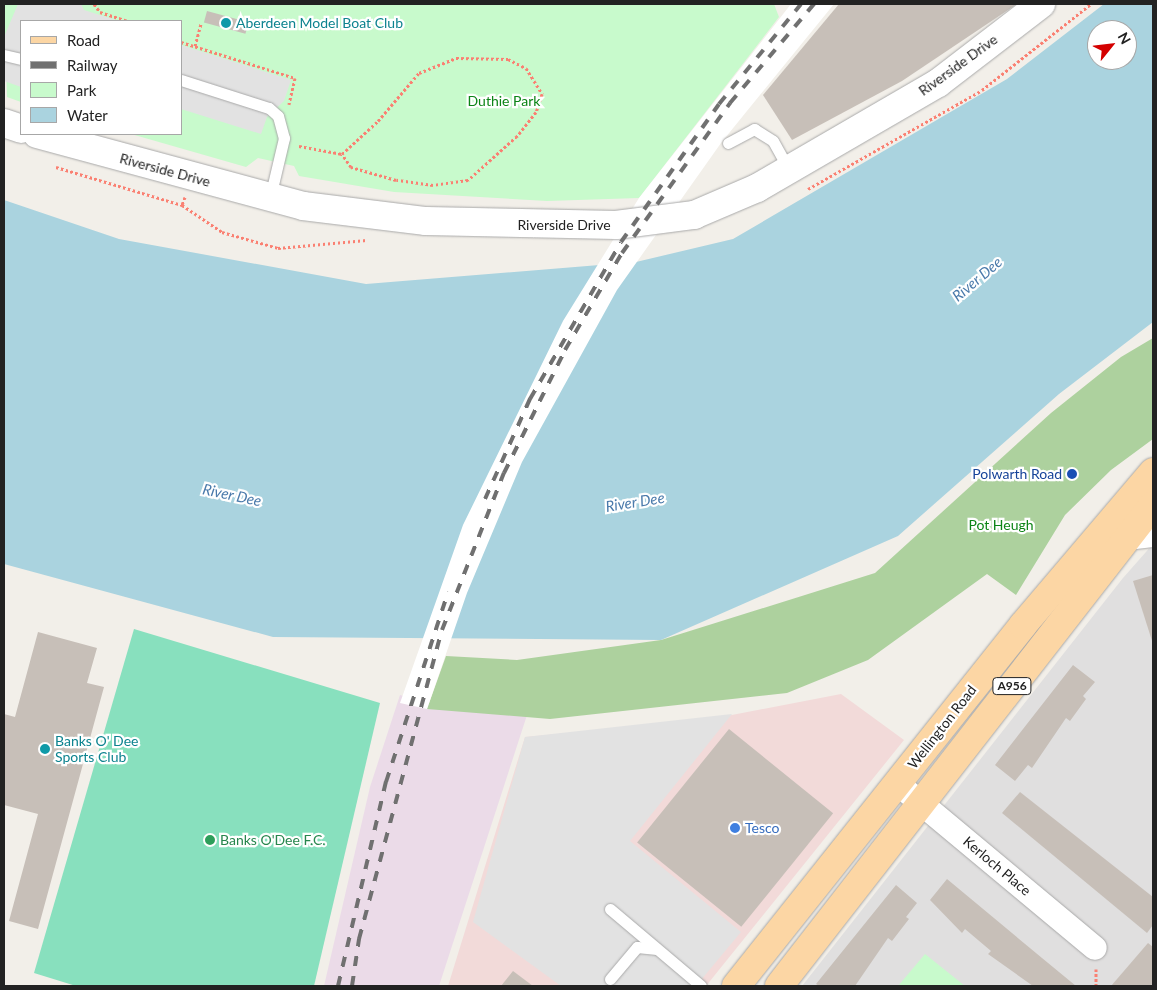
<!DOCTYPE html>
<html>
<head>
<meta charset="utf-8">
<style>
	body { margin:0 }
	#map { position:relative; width:1157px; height:990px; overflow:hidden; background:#f2efe9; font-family:Lato,sans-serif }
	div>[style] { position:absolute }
	.residential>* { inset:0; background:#e0dfdf }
	.commercial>* { inset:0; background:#f2dad9 }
	.industrial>* { inset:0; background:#ebdbe8 }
	.forest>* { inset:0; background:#add19e }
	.park>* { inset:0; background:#c8facc }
	.pitch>* { inset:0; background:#88e0be }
	.parking>* { inset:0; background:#e2e2e2 }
	.water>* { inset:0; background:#aad3df }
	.pier>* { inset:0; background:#fff }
	.building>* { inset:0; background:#c7bfb8; transform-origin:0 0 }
	.path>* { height:3px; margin-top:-1.5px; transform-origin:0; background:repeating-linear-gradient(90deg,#fa8072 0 2.5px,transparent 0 5px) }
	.roads { filter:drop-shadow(0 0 1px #a9a9a9) drop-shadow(0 0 1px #a9a9a9) }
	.service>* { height:11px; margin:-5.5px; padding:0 5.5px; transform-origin:5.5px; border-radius:5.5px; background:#fff }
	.minor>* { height:24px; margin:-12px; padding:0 12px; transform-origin:12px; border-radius:12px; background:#fff }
	.tertiary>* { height:28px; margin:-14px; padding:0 14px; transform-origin:14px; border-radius:14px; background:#fff }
	.primary>* { height:28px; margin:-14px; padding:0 14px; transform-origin:14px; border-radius:14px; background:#fcd6a4 }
	.rail>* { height:4px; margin-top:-2px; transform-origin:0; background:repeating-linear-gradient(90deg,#707070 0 10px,transparent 0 20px) }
	.dots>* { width:14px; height:14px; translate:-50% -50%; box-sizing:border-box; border:2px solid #fff; border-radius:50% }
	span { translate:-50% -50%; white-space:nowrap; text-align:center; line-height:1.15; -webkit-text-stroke:4.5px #fff; paint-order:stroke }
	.shield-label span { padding:1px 4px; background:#fff; border:1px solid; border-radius:4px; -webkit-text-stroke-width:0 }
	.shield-label { font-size:12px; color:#222; font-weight:700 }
	.culture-label { font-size:14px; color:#0d838f }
	.left { translate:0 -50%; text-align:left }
	.street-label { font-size:14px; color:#222 }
	.park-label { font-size:14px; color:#0c8416 }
	.transit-label { font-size:14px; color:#164399 }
	.right { translate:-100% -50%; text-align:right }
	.shop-label { font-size:14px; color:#366cbe }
	.leisure-label { font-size:14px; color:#27864d }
	.water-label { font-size:15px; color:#4a7aab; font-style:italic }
	.frame { position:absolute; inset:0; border:5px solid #222; pointer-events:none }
	.legend { position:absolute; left:20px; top:20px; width:162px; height:115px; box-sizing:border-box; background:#fff; border:1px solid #a7a7a7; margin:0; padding:6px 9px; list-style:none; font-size:15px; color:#222 }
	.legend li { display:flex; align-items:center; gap:10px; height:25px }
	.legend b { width:25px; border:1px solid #a7a7a7 }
	.north { position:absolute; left:1087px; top:20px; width:50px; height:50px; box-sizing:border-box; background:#fff; border:1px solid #a7a7a7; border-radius:50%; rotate:61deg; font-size:14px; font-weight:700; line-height:20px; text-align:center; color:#222 }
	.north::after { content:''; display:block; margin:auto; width:18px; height:22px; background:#d40000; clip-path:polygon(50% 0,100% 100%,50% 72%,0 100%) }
</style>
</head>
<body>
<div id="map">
	<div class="residential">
		<i style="clip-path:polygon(1153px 544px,1153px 986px,802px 986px,1123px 578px)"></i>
	</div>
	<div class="commercial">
		<i style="clip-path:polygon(841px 694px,904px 740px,706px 986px,448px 986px,525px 737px,701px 721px)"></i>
	</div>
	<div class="industrial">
		<i style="clip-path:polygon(400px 695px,436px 706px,528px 712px,439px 986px,324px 986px,370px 787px)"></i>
	</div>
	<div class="forest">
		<i style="clip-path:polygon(1153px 338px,1153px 439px,1111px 470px,1065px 515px,1016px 595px,987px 574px,868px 660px,787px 693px,550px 719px,427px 709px,446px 656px,517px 660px,661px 640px,875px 573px,1051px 413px,1121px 357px)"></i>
	</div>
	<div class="park">
		<i style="clip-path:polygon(4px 4px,774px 4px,779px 17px,639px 198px,547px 201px,394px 192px,299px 176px,294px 166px,258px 158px,246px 167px,131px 134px,181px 134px,181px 21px,21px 21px,21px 102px,7px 97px)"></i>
		<i style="clip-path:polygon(925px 954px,965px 986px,898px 986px)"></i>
	</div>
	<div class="pitch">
		<i style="clip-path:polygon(134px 629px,380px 703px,314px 986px,76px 986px,34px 973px)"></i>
	</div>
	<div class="parking">
		<i style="clip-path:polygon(18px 4px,81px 4px,84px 10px,119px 21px,21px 21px,21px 87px,4px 81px,4px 37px)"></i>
		<i style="clip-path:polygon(181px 45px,291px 80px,284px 101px,267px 117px,261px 134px,181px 109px)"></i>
		<i style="clip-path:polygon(732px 714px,630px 841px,741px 932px,696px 986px,561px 986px,473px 922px,525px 737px)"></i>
	</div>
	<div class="water">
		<i style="clip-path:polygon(evenodd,1104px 4px,1153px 4px,1153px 322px,1059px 394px,898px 536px,661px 640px,273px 637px,4px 564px,4px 200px,119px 239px,366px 284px,636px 262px,733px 239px,1007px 79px,1104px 4px,1097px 30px,1127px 30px,1127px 60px,1097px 60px,1097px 30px)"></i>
	</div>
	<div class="pier">
		<i style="clip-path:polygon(791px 4px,834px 4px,721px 143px,617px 290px,522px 462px,467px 593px,427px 709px,400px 703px,463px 525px,563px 321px,639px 198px)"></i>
	</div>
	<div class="building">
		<i style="clip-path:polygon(839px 4px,1017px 4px,902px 81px,792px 140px,763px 95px)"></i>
		<i style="left:207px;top:11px;width:43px;height:12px;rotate:15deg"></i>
		<i style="clip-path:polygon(1153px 575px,1153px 644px,1133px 581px)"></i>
		<i style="clip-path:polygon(38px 632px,97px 648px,87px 683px,104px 687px,38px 929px,9px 921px,38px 814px,4px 805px,4px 714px,15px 717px)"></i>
		<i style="clip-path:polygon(1073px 665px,1095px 682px,1083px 696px,1086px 699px,1070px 721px,1066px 718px,1032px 768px,1028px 765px,1015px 781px,995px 765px)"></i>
		<i style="left:729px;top:729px;width:134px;height:146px;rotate:39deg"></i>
		<i style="clip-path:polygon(1020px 792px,1153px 897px,1153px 925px,1147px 933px,1002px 813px)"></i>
		<i style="clip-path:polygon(947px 879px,1042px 958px,1076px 986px,1033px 986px,988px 954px,991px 951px,965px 929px,962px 933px,930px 900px)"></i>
		<i style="clip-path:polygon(896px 885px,917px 903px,906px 917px,909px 919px,892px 941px,888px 938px,855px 986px,819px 986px,816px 984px)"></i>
		<i style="clip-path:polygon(1148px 943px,1153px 947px,1153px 986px,1111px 986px)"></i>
		<i style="clip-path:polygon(513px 971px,533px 986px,501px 986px)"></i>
	</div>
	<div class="path">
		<i style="left:94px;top:4px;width:10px;rotate:53deg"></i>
		<i style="left:100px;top:12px;width:29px;rotate:18deg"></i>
		<i style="left:181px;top:42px;width:120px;rotate:17.5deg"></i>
		<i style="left:295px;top:78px;width:27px;rotate:103deg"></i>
		<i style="left:195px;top:46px;width:23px;rotate:-75deg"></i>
		<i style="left:299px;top:146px;width:44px;rotate:10.5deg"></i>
		<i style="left:342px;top:154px;width:49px;rotate:-42.5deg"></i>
		<i style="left:378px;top:121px;width:63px;rotate:-49.5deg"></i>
		<i style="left:419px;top:73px;width:40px;rotate:-22deg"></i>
		<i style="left:456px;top:58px;width:52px;rotate:1.1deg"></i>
		<i style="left:508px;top:59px;width:20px;rotate:27deg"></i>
		<i style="left:526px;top:68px;width:31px;rotate:58deg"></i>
		<i style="left:542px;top:94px;width:19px;rotate:108deg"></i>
		<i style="left:536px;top:112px;width:31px;rotate:128deg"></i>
		<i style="left:517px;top:136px;width:66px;rotate:138.1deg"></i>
		<i style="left:468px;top:180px;width:35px;rotate:172deg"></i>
		<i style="left:433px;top:185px;width:37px;rotate:-172deg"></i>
		<i style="left:396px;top:180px;width:47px;rotate:-163.9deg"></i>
		<i style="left:351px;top:167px;width:16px;rotate:-125deg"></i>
		<i style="left:56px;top:167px;width:132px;rotate:16.8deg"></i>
		<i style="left:808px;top:189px;width:200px;rotate:-29.6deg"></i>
		<i style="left:982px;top:90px;width:139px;rotate:-38.3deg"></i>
		<i style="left:185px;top:197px;width:9px;rotate:111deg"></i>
		<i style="left:182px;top:205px;width:48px;rotate:34deg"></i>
		<i style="left:222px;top:232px;width:58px;rotate:15.9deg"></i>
		<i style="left:278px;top:248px;width:89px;rotate:-5.1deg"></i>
		<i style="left:1096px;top:969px;width:17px;rotate:90deg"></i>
	</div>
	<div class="roads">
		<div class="service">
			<i style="left:4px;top:55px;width:17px;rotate:13deg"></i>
			<i style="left:181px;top:80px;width:92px;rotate:17.7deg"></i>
			<i style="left:269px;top:108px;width:12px;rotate:42deg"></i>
			<i style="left:278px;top:116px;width:23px;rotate:75deg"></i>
			<i style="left:284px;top:138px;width:61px;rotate:103.3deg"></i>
			<i style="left:728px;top:143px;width:30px;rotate:-28deg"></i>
			<i style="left:754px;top:129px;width:22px;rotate:32deg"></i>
			<i style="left:773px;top:141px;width:33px;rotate:61deg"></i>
			<i style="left:610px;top:909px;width:119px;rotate:40.2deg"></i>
			<i style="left:610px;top:979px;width:42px;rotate:-49.8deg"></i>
			<i style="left:637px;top:947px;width:20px;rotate:6deg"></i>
		</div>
		<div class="minor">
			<i style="left:1128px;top:538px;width:25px;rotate:-7deg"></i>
			<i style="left:898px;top:784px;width:256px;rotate:39.8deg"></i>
		</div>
		<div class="tertiary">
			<i style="left:4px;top:123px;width:18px;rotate:19deg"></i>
			<i style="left:37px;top:134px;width:276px;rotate:15.1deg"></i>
			<i style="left:303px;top:206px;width:124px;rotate:7deg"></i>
			<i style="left:426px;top:221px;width:190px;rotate:1.2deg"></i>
			<i style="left:616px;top:225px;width:79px;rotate:-7.3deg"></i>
			<i style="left:694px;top:215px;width:69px;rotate:-23.2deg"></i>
			<i style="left:757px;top:188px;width:209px;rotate:-30.1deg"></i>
			<i style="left:938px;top:83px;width:130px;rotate:-37.5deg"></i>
		</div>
		<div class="primary">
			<i style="left:736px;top:986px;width:461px;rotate:-51.5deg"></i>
			<i style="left:1023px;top:625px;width:201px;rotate:-49.6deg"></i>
			<i style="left:779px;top:986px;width:609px;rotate:-52.13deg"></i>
		</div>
	</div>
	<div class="rail">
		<i style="left:485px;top:499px;width:110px;rotate:-65.8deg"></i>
		<i style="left:530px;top:399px;width:181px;rotate:-59.9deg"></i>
		<i style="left:621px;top:242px;width:169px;rotate:-54.6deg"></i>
		<i style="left:719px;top:104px;width:129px;rotate:-50.6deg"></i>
		<i style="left:338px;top:986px;width:210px;rotate:-76.8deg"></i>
		<i style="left:386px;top:782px;width:200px;rotate:-71.9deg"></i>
		<i style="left:352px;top:986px;width:48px;rotate:-81.5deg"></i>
		<i style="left:359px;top:939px;width:320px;rotate:-75deg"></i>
		<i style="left:442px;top:630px;width:169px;rotate:-68.5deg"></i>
		<i style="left:504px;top:473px;width:137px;rotate:-63.6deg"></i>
		<i style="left:565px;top:350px;width:113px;rotate:-59.6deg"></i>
		<i style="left:622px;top:253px;width:185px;rotate:-54.2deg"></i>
		<i style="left:730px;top:103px;width:130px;rotate:-49.7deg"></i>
	</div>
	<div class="dots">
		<i style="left:226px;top:23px;background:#0f9aa8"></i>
		<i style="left:1072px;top:474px;background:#1a4fb4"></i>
		<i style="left:45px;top:749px;background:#0f9aa8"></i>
		<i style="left:735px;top:828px;background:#3f7fe0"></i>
		<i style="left:210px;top:840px;background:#2e9e5b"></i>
	</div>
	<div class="shield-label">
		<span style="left:1012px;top:686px">A956</span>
	</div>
	<div class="culture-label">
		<span class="left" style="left:236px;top:23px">Aberdeen Model Boat Club</span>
		<span class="left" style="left:55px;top:749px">Banks O' Dee<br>Sports Club</span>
	</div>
	<div class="street-label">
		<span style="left:958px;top:65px;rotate:-36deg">Riverside Drive</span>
		<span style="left:165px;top:170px;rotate:15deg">Riverside Drive</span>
		<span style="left:564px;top:225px">Riverside Drive</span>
		<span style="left:942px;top:727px;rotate:-52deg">Wellington Road</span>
		<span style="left:997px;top:866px;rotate:40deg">Kerloch Place</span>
	</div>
	<div class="park-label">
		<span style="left:504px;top:101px">Duthie Park</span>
		<span style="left:1001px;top:525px">Pot Heugh</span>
	</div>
	<div class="transit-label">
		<span class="right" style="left:1062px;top:474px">Polwarth Road</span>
	</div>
	<div class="shop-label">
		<span class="left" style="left:745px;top:828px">Tesco</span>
	</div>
	<div class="leisure-label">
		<span class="left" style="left:220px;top:840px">Banks O'Dee F.C.</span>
	</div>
	<div class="water-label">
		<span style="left:977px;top:279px;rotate:-40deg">River Dee</span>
		<span style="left:232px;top:495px;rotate:12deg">River Dee</span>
		<span style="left:635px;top:502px;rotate:-9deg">River Dee</span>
	</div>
	<div class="frame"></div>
	<ul class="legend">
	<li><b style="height:6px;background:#fcd6a4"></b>Road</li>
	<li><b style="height:6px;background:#707070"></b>Railway</li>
	<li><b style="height:14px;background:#c8facc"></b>Park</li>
	<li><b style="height:14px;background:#aad3df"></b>Water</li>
	</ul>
	<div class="north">N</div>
</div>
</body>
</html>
